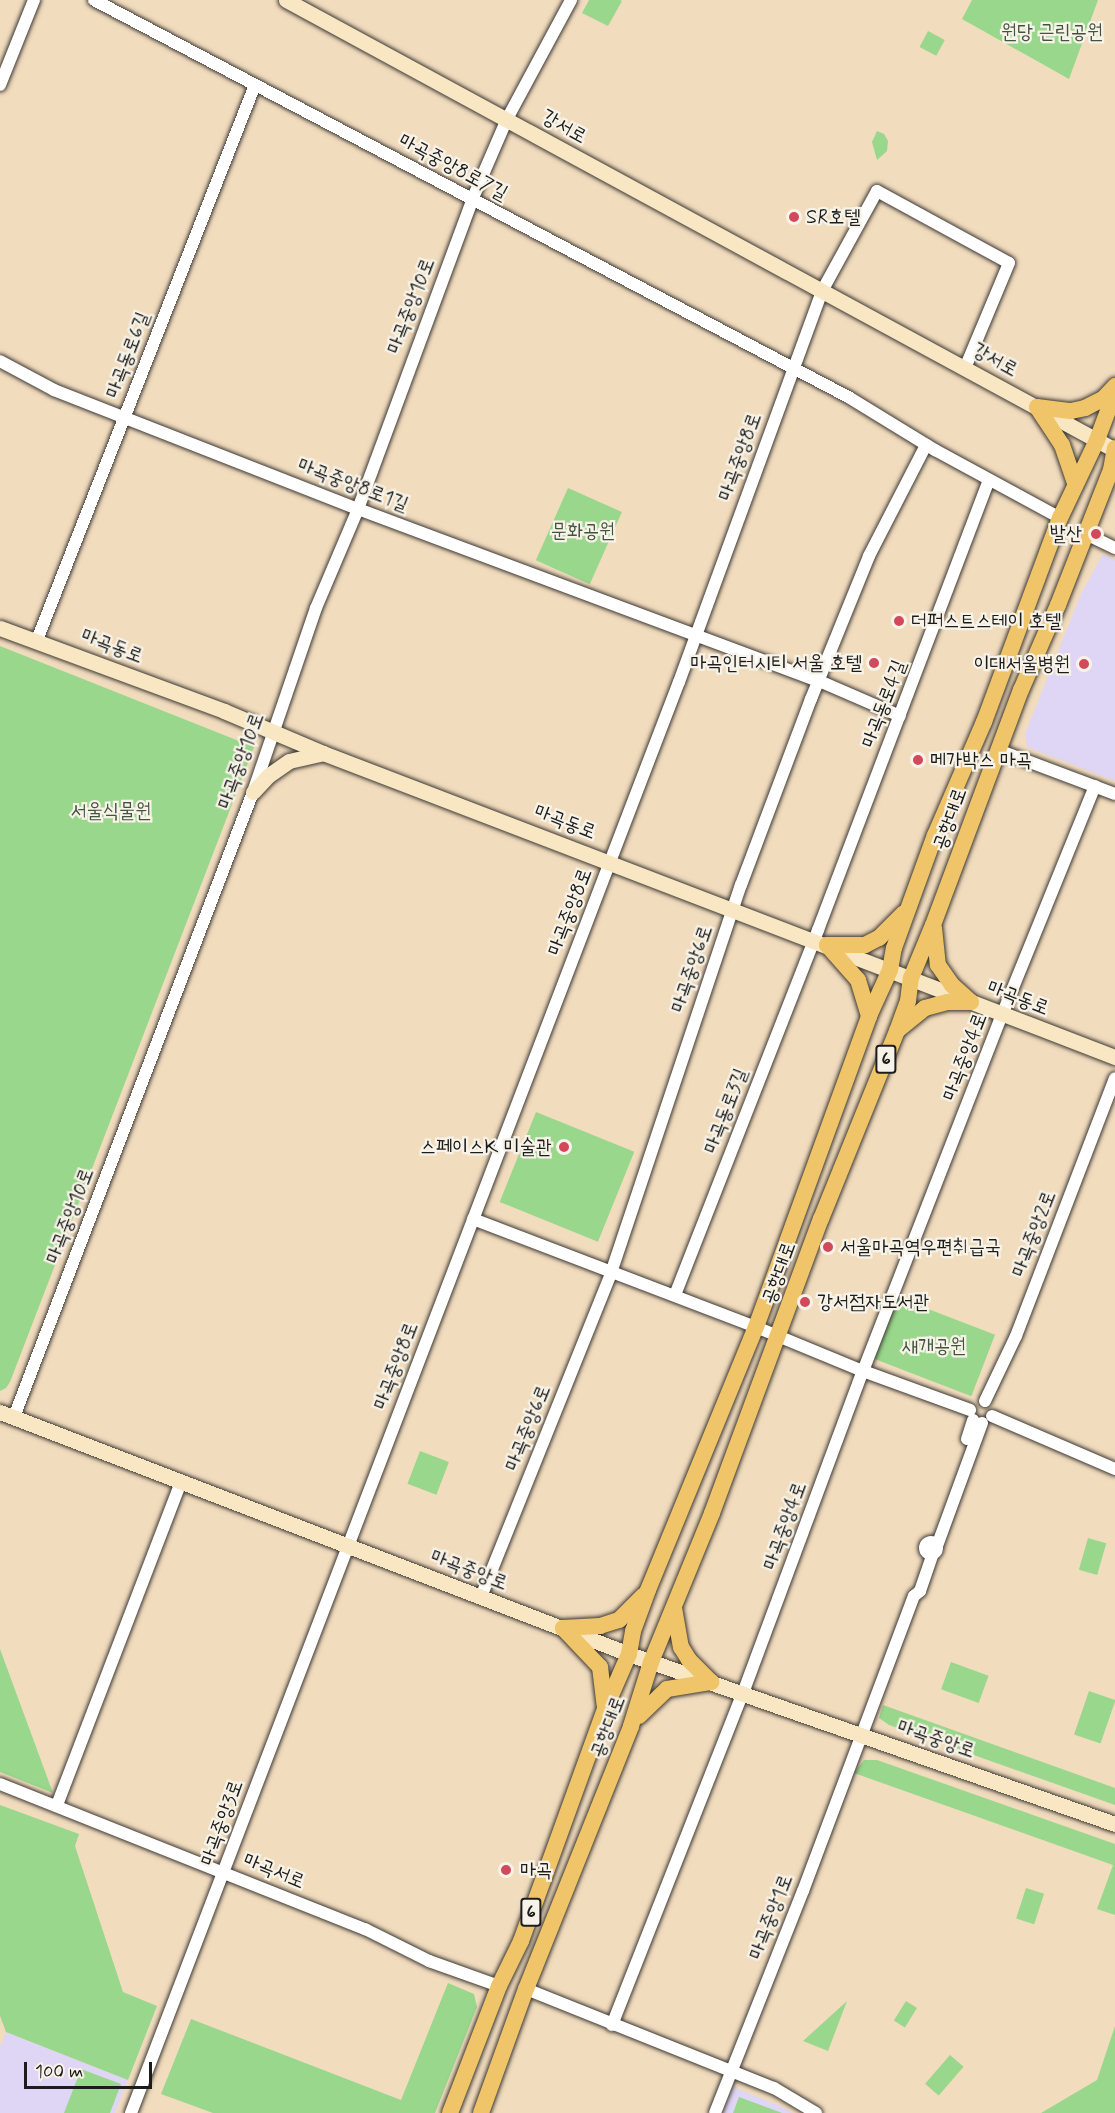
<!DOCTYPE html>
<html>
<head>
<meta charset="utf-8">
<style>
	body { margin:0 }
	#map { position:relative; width:1115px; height:2113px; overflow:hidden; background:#f2dcbe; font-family:Mynerve,"Poor Story",sans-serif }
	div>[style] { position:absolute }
	.built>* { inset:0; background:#dfd5f5 }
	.green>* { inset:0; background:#99d78c; transform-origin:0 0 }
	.roads { filter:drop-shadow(0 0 2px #3c3934) drop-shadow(0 0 2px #3c3934) }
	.tertiary>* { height:12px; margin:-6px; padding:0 6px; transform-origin:6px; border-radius:6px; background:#fff }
	.tertiary>.ring { margin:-6px; padding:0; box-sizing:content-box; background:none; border:12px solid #fff; border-radius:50% }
	.secondary>* { height:15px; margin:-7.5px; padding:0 7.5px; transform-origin:7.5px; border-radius:7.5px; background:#f9e7c3 }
	.primary>* { height:16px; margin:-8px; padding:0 8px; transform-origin:8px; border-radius:8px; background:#f0c469 }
	.dots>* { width:16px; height:16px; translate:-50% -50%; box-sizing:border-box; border:3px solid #f7f3e8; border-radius:50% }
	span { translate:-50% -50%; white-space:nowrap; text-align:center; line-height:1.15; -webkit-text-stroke:4.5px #f7f3e8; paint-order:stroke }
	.shield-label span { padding:2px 4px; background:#f7f3e8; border:2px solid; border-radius:4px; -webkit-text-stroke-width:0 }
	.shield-label { font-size:18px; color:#1c1c1c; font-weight:700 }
	.park-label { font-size:20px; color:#42543e }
	.street-label { font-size:20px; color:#1c1c1c }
	.poi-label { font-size:20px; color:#1c1c1c }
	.left { translate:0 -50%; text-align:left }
	.right { translate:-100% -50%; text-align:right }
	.scale { position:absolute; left:24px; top:2062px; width:128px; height:27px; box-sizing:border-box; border:3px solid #1c1c1c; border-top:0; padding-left:8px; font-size:18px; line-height:21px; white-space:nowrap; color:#1c1c1c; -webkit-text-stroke:4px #f7f3e8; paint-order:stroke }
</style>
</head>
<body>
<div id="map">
	<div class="built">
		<i style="clip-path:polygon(1103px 554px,1115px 560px,1115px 781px,1027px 747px,1025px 734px,1081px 594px)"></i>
		<i style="clip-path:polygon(6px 2032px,128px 2080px,115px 2113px,0 2113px,0 2047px)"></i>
		<i style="clip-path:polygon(733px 2087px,780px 2106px,793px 2113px,723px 2113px)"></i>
	</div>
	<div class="green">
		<i style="clip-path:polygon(589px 0,620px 0,622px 1px,608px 26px,582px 13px)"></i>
		<i style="clip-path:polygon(972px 0,1098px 0,1069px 79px,962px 19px)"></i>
		<i style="left:928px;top:31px;width:19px;height:18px;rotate:28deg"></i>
		<i style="clip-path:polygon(877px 131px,884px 134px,888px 141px,887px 151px,877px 160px,872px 142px)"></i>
		<i style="left:568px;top:488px;width:59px;height:79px;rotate:24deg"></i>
		<i style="clip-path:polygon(0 646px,254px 747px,10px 1382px,6px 1388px,0 1391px)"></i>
		<i style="left:536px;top:1112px;width:106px;height:97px;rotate:22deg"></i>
		<i style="left:897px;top:1297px;width:105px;height:66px;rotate:21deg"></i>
		<i style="left:420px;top:1451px;width:31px;height:35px;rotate:21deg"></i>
		<i style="left:1088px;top:1538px;width:19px;height:33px;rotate:16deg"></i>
		<i style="clip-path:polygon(0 1649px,53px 1793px,0 1772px)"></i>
		<i style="left:951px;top:1662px;width:40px;height:29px;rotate:20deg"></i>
		<i style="left:1089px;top:1691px;width:28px;height:46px;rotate:19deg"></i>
		<i style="clip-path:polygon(883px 1705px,1115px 1788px,1115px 1805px,889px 1725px,879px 1718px)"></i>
		<i style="clip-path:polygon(864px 1760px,877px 1760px,1115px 1844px,1115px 1915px,1097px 1909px,1113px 1865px,854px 1773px)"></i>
		<i style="clip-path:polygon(0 1805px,79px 1834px,75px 1846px,123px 1992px,157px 2006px,128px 2080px,6px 2032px,0 2016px)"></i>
		<i style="left:1026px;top:1888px;width:19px;height:32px;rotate:18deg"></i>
		<i style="clip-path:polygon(448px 1983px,474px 1994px,477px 2007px,435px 2113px,213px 2113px,161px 2094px,191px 2019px,401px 2100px)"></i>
		<i style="clip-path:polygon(847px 2001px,828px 2051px,803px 2041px)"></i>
		<i style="left:906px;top:2001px;width:13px;height:23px;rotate:32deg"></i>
		<i style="clip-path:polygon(1115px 2026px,1115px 2113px,1041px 2113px,1097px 2080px)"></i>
		<i style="left:950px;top:2055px;width:18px;height:38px;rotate:41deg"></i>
		<i style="clip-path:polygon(81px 2069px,121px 2084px,110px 2113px,64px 2113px)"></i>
		<i style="clip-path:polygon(739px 2097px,782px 2113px,733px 2113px)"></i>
	</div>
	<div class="roads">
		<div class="tertiary">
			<i style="left:94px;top:0;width:854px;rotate:27.76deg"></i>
			<i style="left:850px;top:398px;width:100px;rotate:31.5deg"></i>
			<i style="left:935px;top:450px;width:142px;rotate:28.5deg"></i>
			<i style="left:0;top:85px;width:92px;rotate:-68.2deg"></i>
			<i style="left:0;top:361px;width:61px;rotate:28.2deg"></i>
			<i style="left:54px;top:390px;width:326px;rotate:21.4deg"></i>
			<i style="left:358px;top:509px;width:492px;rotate:20.5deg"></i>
			<i style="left:819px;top:681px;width:88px;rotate:23.4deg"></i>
			<i style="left:1084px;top:533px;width:34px;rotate:26deg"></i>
			<i style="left:37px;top:640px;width:596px;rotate:-68.56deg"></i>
			<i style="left:998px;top:750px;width:125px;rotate:20.6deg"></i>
			<i style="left:473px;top:1219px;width:303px;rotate:20.9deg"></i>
			<i style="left:756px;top:1327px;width:116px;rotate:22.4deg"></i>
			<i style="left:863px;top:1371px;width:114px;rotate:20deg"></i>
			<i style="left:675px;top:1295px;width:392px;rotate:-68.6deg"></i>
			<i style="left:818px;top:930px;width:480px;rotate:-69.2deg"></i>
			<i style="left:985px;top:1401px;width:72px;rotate:-64.5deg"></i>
			<i style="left:1016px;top:1336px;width:276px;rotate:-69deg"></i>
			<i style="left:992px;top:1416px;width:134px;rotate:23.3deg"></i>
			<i style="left:14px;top:1417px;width:669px;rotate:-69.07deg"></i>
			<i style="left:253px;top:792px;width:194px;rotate:-71.1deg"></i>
			<i style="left:316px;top:608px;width:108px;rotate:-67deg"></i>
			<i style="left:358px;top:509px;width:329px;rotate:-69.7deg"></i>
			<i style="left:472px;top:200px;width:88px;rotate:-66.6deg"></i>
			<i style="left:507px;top:119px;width:135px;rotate:-61.7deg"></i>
			<i style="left:967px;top:1439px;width:20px;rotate:-72deg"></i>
			<i class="ring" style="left:925px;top:1542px;width:0;height:0"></i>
			<i style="left:937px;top:1546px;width:131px;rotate:-69.9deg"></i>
			<i style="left:481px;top:1597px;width:349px;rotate:-68.1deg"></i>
			<i style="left:611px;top:1273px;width:409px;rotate:-71.5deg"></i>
			<i style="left:741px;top:885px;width:199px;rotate:-69.4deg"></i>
			<i style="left:811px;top:699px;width:154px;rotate:-67.9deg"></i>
			<i style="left:869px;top:556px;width:125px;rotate:-62.8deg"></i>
			<i style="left:0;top:1784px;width:393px;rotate:21.7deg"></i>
			<i style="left:365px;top:1929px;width:72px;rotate:26.6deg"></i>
			<i style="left:429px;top:1961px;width:74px;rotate:19.7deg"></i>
			<i style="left:57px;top:1805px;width:346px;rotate:-69deg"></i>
			<i style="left:526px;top:1989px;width:267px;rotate:21.8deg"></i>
			<i style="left:774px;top:2088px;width:49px;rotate:30.8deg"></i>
			<i style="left:612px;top:2025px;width:357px;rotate:-68.5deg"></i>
			<i style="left:743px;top:1693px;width:344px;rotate:-69.6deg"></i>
			<i style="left:863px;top:1371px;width:382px;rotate:-68.7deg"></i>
			<i style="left:1002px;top:1015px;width:247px;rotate:-67.9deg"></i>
			<i style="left:131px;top:2113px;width:1532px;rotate:-69.05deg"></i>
			<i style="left:679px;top:682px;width:416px;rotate:-69.9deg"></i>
			<i style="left:822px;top:291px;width:114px;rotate:-61.2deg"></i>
			<i style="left:877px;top:191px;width:150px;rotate:28.6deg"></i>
			<i style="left:1009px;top:263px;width:114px;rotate:112.7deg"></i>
			<i style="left:715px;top:2113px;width:239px;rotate:-68.4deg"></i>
			<i style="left:803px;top:1891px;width:315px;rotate:-69.4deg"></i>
			<i style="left:914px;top:1596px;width:8px;rotate:-40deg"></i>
			<i style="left:920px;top:1591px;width:39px;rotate:-71deg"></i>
		</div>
		<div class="secondary">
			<i style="left:286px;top:0;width:943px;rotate:28.49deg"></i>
			<i style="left:0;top:628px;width:239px;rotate:20.3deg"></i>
			<i style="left:224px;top:711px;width:108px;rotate:23deg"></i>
			<i style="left:323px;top:753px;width:848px;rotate:21deg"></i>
			<i style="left:253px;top:792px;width:23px;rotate:-47deg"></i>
			<i style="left:269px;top:775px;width:24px;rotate:-35deg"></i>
			<i style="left:289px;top:761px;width:35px;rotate:-13deg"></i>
			<i style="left:0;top:1412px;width:674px;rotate:21.04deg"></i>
			<i style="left:629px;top:1654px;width:515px;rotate:19.28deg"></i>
		</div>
		<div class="primary">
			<i style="left:1037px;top:407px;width:34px;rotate:7deg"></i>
			<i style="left:1071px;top:411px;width:14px;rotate:-12deg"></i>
			<i style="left:1085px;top:408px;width:20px;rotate:-27deg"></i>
			<i style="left:1103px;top:399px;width:18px;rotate:-47deg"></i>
			<i style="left:1037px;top:407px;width:45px;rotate:56.7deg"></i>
			<i style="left:1062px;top:445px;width:40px;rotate:71.1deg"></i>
			<i style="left:934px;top:928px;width:37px;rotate:84deg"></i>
			<i style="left:938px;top:965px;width:24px;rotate:55deg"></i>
			<i style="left:952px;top:985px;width:25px;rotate:42deg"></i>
			<i style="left:827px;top:945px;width:38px"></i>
			<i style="left:865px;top:945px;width:16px;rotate:-27deg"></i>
			<i style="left:879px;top:938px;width:35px;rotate:-45deg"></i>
			<i style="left:827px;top:945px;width:47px;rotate:48.5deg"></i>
			<i style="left:858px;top:980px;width:38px;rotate:73deg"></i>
			<i style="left:899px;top:1029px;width:33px;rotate:-39deg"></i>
			<i style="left:925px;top:1008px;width:24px;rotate:-15deg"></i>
			<i style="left:948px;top:1002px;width:23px"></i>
			<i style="left:674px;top:1608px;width:40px;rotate:80deg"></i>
			<i style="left:681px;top:1647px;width:15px;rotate:58deg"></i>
			<i style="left:689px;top:1660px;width:31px;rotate:45deg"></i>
			<i style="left:563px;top:1628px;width:37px;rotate:-3deg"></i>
			<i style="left:600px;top:1626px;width:20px;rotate:-18deg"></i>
			<i style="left:619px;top:1620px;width:35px;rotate:-45deg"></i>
			<i style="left:563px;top:1628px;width:54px;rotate:46.5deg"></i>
			<i style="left:600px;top:1667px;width:38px;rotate:83deg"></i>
			<i style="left:639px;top:1716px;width:39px;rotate:-44deg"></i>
			<i style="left:667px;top:1689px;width:45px;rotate:-9deg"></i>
			<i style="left:450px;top:2113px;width:136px;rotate:-68.9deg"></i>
			<i style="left:499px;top:1986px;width:50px;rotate:-63.9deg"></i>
			<i style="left:521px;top:1941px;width:247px;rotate:-70.1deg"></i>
			<i style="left:605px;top:1709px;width:60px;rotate:-66.4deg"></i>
			<i style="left:629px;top:1654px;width:23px;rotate:-80deg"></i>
			<i style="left:633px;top:1631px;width:44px;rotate:-69.9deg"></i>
			<i style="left:648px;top:1590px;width:284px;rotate:-67.7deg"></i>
			<i style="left:756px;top:1327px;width:331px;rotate:-70deg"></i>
			<i style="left:869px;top:1016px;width:51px;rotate:-65.5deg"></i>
			<i style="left:890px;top:970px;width:22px;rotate:-80deg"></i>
			<i style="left:894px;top:948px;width:120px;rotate:-70.1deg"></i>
			<i style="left:935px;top:835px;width:123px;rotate:-66.6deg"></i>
			<i style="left:984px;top:722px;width:218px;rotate:-69.6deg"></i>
			<i style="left:1060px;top:518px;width:86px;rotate:-64.6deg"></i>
			<i style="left:1097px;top:440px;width:51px;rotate:-69.4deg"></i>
			<i style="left:481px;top:2113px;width:132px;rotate:-70.1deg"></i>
			<i style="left:526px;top:1989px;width:283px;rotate:-68.2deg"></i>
			<i style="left:631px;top:1726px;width:67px;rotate:-72.6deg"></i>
			<i style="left:651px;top:1662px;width:161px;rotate:-67.7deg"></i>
			<i style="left:712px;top:1513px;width:314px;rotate:-69.7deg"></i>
			<i style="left:821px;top:1219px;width:203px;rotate:-68deg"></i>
			<i style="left:897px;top:1031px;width:32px;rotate:-70deg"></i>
			<i style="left:908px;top:1001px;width:23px;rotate:-83deg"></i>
			<i style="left:911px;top:978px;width:57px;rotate:-67.5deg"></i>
			<i style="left:933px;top:925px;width:251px;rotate:-69.5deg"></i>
			<i style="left:1021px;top:690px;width:93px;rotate:-66.5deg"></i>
			<i style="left:1058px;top:605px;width:145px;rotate:-68.6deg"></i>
			<i style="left:1111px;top:470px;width:22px;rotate:-80deg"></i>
		</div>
	</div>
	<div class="dots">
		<i style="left:794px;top:217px;background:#d1495b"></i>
		<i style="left:1096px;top:534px;background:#d1495b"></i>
		<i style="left:899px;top:621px;background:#d1495b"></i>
		<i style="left:874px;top:663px;background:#d1495b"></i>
		<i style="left:1084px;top:664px;background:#d1495b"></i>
		<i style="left:918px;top:760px;background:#d1495b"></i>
		<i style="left:564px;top:1147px;background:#d1495b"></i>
		<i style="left:828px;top:1247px;background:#d1495b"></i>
		<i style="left:805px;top:1302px;background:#d1495b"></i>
		<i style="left:506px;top:1870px;background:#d1495b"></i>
	</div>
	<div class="shield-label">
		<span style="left:886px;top:1059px">6</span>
		<span style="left:531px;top:1912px">6</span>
	</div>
	<div class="park-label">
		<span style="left:1052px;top:32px">원당 근린공원</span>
		<span style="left:583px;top:531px">문화공원</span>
		<span style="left:111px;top:811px">서울식물원</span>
		<span style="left:934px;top:1346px">새개공원</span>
	</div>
	<div class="street-label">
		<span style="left:564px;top:127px;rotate:29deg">강서로</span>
		<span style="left:453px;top:167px;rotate:28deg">마곡중앙8로7길</span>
		<span style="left:411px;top:306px;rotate:-69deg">마곡중앙10로</span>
		<span style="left:128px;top:355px;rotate:-69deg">마곡동로6길</span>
		<span style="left:995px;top:360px;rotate:29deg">강서로</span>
		<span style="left:740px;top:457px;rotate:-70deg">마곡중앙8로</span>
		<span style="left:353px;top:485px;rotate:21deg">마곡중앙8로1길</span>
		<span style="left:112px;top:646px;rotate:21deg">마곡동로</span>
		<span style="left:884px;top:704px;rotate:-69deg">마곡동로4길</span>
		<span style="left:241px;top:761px;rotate:-70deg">마곡중앙10로</span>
		<span style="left:950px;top:819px;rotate:-70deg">공항대로</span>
		<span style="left:565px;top:822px;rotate:21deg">마곡동로</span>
		<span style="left:570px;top:912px;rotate:-69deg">마곡중앙8로</span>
		<span style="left:692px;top:969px;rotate:-71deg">마곡중앙6로</span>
		<span style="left:1018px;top:998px;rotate:21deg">마곡동로</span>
		<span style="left:965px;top:1057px;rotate:-69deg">마곡중앙4로</span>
		<span style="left:726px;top:1111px;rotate:-69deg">마곡동로3길</span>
		<span style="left:70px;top:1216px;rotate:-69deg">마곡중앙10로</span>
		<span style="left:1034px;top:1234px;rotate:-69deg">마곡중앙2로</span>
		<span style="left:779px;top:1273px;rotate:-70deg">공항대로</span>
		<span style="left:396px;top:1366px;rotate:-69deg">마곡중앙8로</span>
		<span style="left:528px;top:1428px;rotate:-68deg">마곡중앙6로</span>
		<span style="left:785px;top:1526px;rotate:-70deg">마곡중앙4로</span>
		<span style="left:469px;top:1570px;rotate:21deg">마곡중앙로</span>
		<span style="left:608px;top:1727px;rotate:-69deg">공항대로</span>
		<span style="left:936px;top:1739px;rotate:19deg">마곡중앙로</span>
		<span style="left:222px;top:1823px;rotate:-70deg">마곡중앙3로</span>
		<span style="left:274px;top:1871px;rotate:22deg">마곡서로</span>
		<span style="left:771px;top:1917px;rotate:-69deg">마곡중앙1로</span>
	</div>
	<div class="poi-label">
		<span class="left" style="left:806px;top:217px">SR호텔</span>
		<span class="right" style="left:1082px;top:534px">발산</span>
		<span class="left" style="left:911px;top:621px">더퍼스트스테이 호텔</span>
		<span class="right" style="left:862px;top:663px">마곡인터시티 서울 호텔</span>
		<span class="right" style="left:1070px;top:664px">이대서울병원</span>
		<span class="left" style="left:930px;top:760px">메가박스 마곡</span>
		<span class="right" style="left:552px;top:1147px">스페이스K 미술관</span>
		<span class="left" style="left:840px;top:1247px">서울마곡역우편취급국</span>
		<span class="left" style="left:817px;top:1302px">강서점자도서관</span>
		<span class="left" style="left:520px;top:1870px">마곡</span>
	</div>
	<div class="scale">100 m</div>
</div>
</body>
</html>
